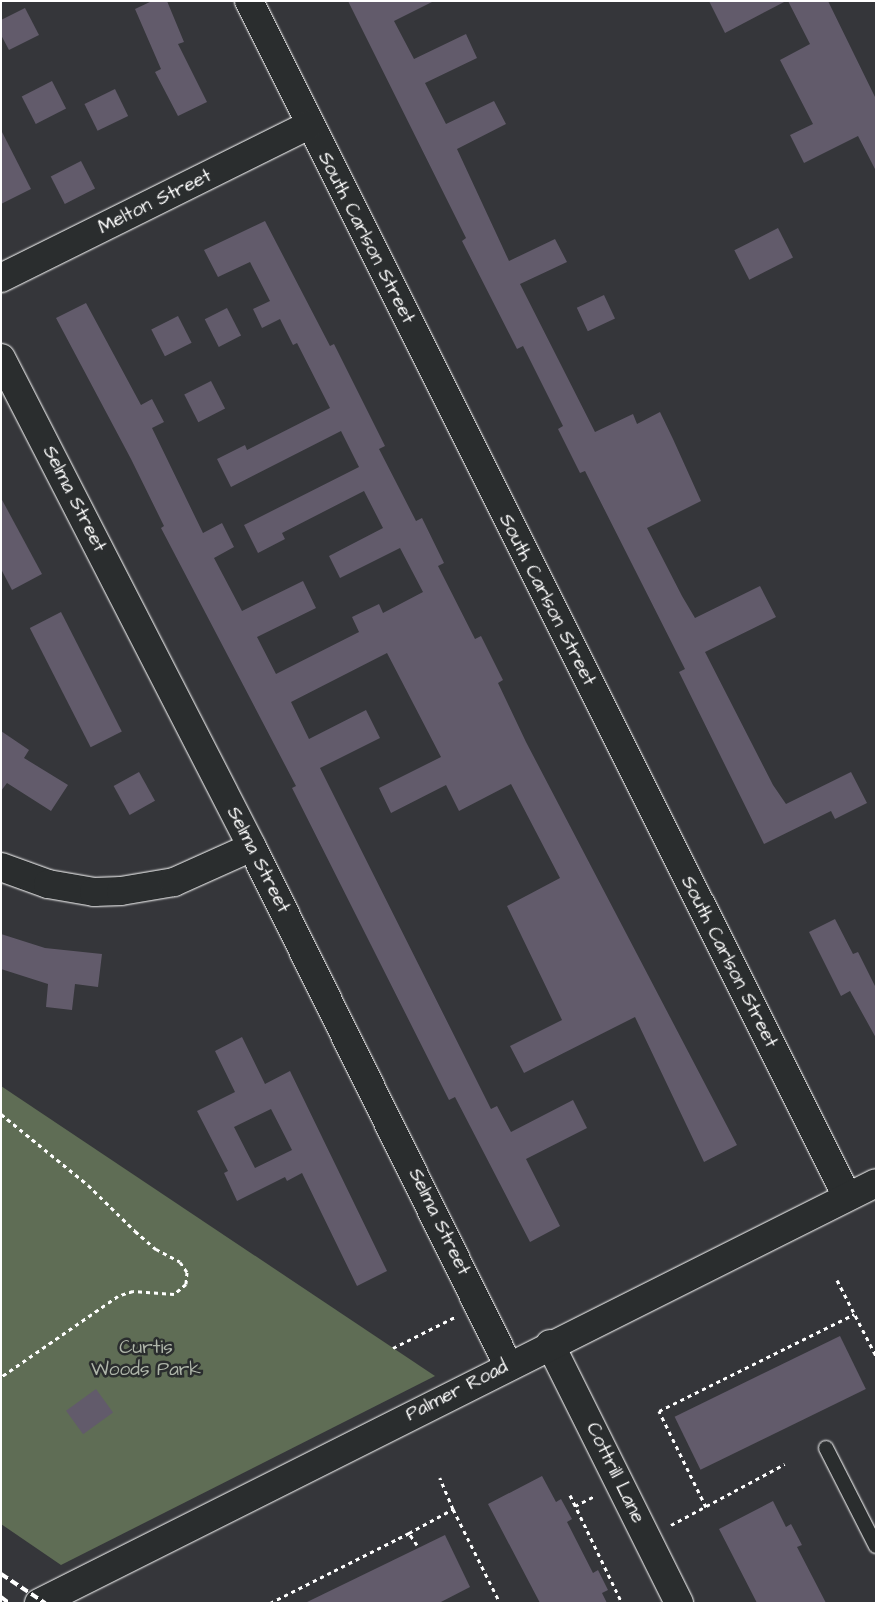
<!DOCTYPE html>
<html>
<head>
<meta charset="utf-8">
<style>
	body { margin:0 }
	#map { position:relative; width:877px; height:1604px; overflow:hidden; background:#35363a; font-family:"Architects Daughter",sans-serif }
	div>[style] { position:absolute }
	.green>* { inset:0; background:#5f6d55 }
	.building>* { inset:0; background:#625b6b; transform-origin:0 0 }
	.path>* { height:3px; margin-top:-1.5px; transform-origin:0; background:repeating-linear-gradient(90deg,#fff 0 4px,transparent 0 8px) }
	.roads { filter:drop-shadow(0 0 1px #fff) drop-shadow(0 0 1px #fff) }
	.service>* { height:14px; margin:-7px; padding:0 7px; transform-origin:7px; border-radius:7px; background:#2a2d2e }
	.minor>* { height:28px; margin:-14px; padding:0 14px; transform-origin:14px; border-radius:14px; background:#2a2d2e }
	.tertiary>* { height:28px; margin:-14px; padding:0 14px; transform-origin:14px; border-radius:14px; background:#2a2d2e }
	.rail>* { height:4px; margin-top:-2px; transform-origin:0; background:repeating-linear-gradient(90deg,#fff 0 8px,transparent 0 12px) }
	span { translate:-50% -50%; white-space:nowrap; text-align:center; line-height:1.15; -webkit-text-stroke:5px #2a2d2e; paint-order:stroke }
	.street-label { font-size:19px; color:#fff }
	.park-label { font-size:19px; color:#afb6aa }
	.frame { position:absolute; inset:0; border:2px solid #fff; pointer-events:none }
</style>
</head>
<body>
<div id="map">
	<div class="green">
		<i style="clip-path:polygon(1px 1086px,435px 1376px,61px 1565px,1px 1524px)"></i>
	</div>
	<div class="building">
		<i style="clip-path:polygon(152px 1px,167px 1px,184px 42px,178px 44px,207px 102px,178px 116px,155px 72px,161px 69px,135px 9px)"></i>
		<i style="clip-path:polygon(348px 1px,434px 1px,394px 21px,414px 59px,466px 34px,477px 58px,425px 83px,446px 124px,494px 101px,506px 124px,457px 149px,509px 261px,555px 239px,567px 262px,520px 284px,595px 432px,633px 414px,637px 424px,660px 412px,673px 439px,701px 501px,647px 528px,682px 596px,695px 618px,760px 586px,776px 617px,705px 652px,773px 785px,786px 804px,851px 772px,867px 803px,835px 819px,831px 811px,764px 844px,679px 672px,685px 669px,585px 471px,580px 473px,558px 429px,563px 426px,523px 346px,517px 349px,462px 241px,466px 238px)"></i>
		<i style="clip-path:polygon(709px 1px,786px 1px,725px 33px)"></i>
		<i style="clip-path:polygon(788px 1px,828px 1px,876px 99px,876px 171px,858px 136px,804px 163px,790px 135px,813px 124px,780px 60px,810px 44px)"></i>
		<i style="clip-path:polygon(25px 8px,39px 35px,9px 50px,1px 35px,1px 20px)"></i>
		<i style="left:52px;top:81px;width:31px;height:34px;rotate:63deg"></i>
		<i style="left:115px;top:89px;width:30px;height:34px;rotate:64deg"></i>
		<i style="clip-path:polygon(1px 130px,31px 189px,1px 204px)"></i>
		<i style="left:81px;top:161px;width:31px;height:34px;rotate:63deg"></i>
		<i style="clip-path:polygon(265px 221px,330px 346px,334px 344px,385px 446px,379px 449px,416px 521px,422px 518px,444px 563px,438px 566px,475px 639px,481px 636px,503px 680px,498px 683px,526px 742px,737px 1145px,704px 1162px,635px 1017px,524px 1073px,510px 1046px,562px 1020px,507px 906px,560px 878px,511px 784px,459px 811px,446px 785px,391px 813px,379px 788px,441px 757px,387px 653px,291px 702px,309px 739px,366px 710px,380px 738px,320px 768px,491px 1109px,497px 1106px,511px 1132px,573px 1100px,587px 1128px,526px 1159px,560px 1226px,530px 1242px,455px 1097px,449px 1100px,292px 788px,296px 786px,161px 528px,164px 526px,131px 459px,56px 318px,86px 303px,141px 405px,152px 399px,164px 422px,152px 428px,203px 533px,222px 523px,234px 547px,214px 558px,242px 611px,303px 581px,316px 608px,257px 637px,276px 674px,359px 632px,352px 617px,379px 604px,383px 613px,423px 592px,400px 548px,340px 578px,329px 556px,383px 528px,364px 491px,282px 533px,285px 539px,258px 553px,244px 525px,359px 467px,341px 431px,231px 487px,217px 459px,245px 445px,247px 450px,330px 408px,297px 343px,293px 345px,280px 319px,262px 328px,253px 309px,270px 301px,250px 262px,218px 277px,204px 250px)"></i>
		<i style="left:778px;top:228px;width:33px;height:49px;rotate:63deg"></i>
		<i style="left:604px;top:295px;width:26px;height:30px;rotate:65deg"></i>
		<i style="left:227px;top:308px;width:31px;height:25px;rotate:63deg"></i>
		<i style="left:178px;top:316px;width:30px;height:30px;rotate:63deg"></i>
		<i style="left:211px;top:381px;width:31px;height:30px;rotate:63deg"></i>
		<i style="clip-path:polygon(1px 498px,42px 574px,12px 590px,1px 569px)"></i>
		<i style="left:61px;top:612px;width:134px;height:35px;rotate:63deg"></i>
		<i style="clip-path:polygon(1px 731px,29px 750px,24px 758px,68px 785px,51px 811px,7px 783px,1px 791px)"></i>
		<i style="left:139px;top:772px;width:33px;height:29px;rotate:61deg"></i>
		<i style="clip-path:polygon(835px 919px,853px 954px,858px 952px,876px 988px,876px 1038px,850px 991px,841px 996px,809px 932px)"></i>
		<i style="clip-path:polygon(1px 934px,45px 948px,102px 954px,98px 987px,75px 984px,72px 1010px,46px 1007px,48px 984px,1px 969px)"></i>
		<i style="clip-path:polygon(evenodd,242px 1037px,265px 1084px,290px 1071px,387px 1271px,357px 1286px,302px 1173px,287px 1181px,285px 1177px,237px 1201px,224px 1173px,228px 1171px,197px 1111px,235px 1092px,215px 1051px,242px 1037px,271px 1109px,292px 1150px,255px 1168px,234px 1127px,271px 1109px)"></i>
		<i style="left:840px;top:1336px;width:59px;height:184px;rotate:64deg"></i>
		<i style="left:96px;top:1389px;width:29px;height:37px;rotate:54deg"></i>
		<i style="clip-path:polygon(542px 1476px,556px 1502px,561px 1499px,572px 1519px,567px 1522px,593px 1573px,598px 1570px,608px 1590px,602px 1593px,607px 1603px,540px 1603px,488px 1504px)"></i>
		<i style="clip-path:polygon(773px 1501px,786px 1527px,791px 1524px,802px 1545px,797px 1547px,826px 1603px,757px 1603px,719px 1529px)"></i>
		<i style="clip-path:polygon(445px 1535px,470px 1587px,439px 1603px,305px 1603px)"></i>
	</div>
	<div class="path">
		<i style="left:1px;top:1114px;width:112px;rotate:39.2deg"></i>
		<i style="left:88px;top:1185px;width:66px;rotate:44.4deg"></i>
		<i style="left:135px;top:1231px;width:28px;rotate:41deg"></i>
		<i style="left:156px;top:1249px;width:27px;rotate:28deg"></i>
		<i style="left:180px;top:1262px;width:12px;rotate:55deg"></i>
		<i style="left:187px;top:1272px;width:12px;rotate:95deg"></i>
		<i style="left:186px;top:1284px;width:16px;rotate:140deg"></i>
		<i style="left:174px;top:1294px;width:41px;rotate:-175.8deg"></i>
		<i style="left:133px;top:1291px;width:16px;rotate:162deg"></i>
		<i style="left:118px;top:1296px;width:142px;rotate:145.3deg"></i>
		<i style="left:837px;top:1280px;width:85px;rotate:62.8deg"></i>
		<i style="left:393px;top:1348px;width:69px;rotate:-26.6deg"></i>
		<i style="left:570px;top:1495px;width:120px;rotate:64.3deg"></i>
		<i style="left:575px;top:1506px;width:22px;rotate:-27deg"></i>
		<i style="left:706px;top:1507px;width:107px;rotate:-116.1deg"></i>
		<i style="left:659px;top:1411px;width:218px;rotate:-26.4deg"></i>
		<i style="left:453px;top:1509px;width:105px;rotate:63.4deg"></i>
		<i style="left:671px;top:1525px;width:129px;rotate:-28.2deg"></i>
		<i style="left:417px;top:1545px;width:14px;rotate:-124deg"></i>
		<i style="left:409px;top:1533px;width:50px;rotate:-28.6deg"></i>
		<i style="left:453px;top:1509px;width:34px;rotate:-113deg"></i>
		<i style="left:270px;top:1603px;width:156px;rotate:-26.7deg"></i>
	</div>
	<div class="roads">
		<div class="service">
			<i style="left:826px;top:1448px;width:110px;rotate:63deg"></i>
		</div>
		<div class="minor">
			<i style="left:249px;top:1px;width:1337px;rotate:63.43deg"></i>
			<i style="left:1px;top:278px;width:344px;rotate:-26.4deg"></i>
			<i style="left:1px;top:358px;width:550px;rotate:62.83deg"></i>
			<i style="left:252px;top:847px;width:578px;rotate:63.7deg"></i>
			<i style="left:1px;top:867px;width:50px;rotate:19.9deg"></i>
			<i style="left:48px;top:884px;width:47px;rotate:9.9deg"></i>
			<i style="left:94px;top:892px;width:27px;rotate:-2deg"></i>
			<i style="left:121px;top:891px;width:54px;rotate:-9.6deg"></i>
			<i style="left:174px;top:882px;width:85px;rotate:-24.2deg"></i>
			<i style="left:550px;top:1344px;width:289px;rotate:63.5deg"></i>
		</div>
		<div class="tertiary">
			<i style="left:39px;top:1603px;width:936px;rotate:-26.65deg"></i>
		</div>
	</div>
	<div class="rail">
		<i style="left:1px;top:1574px;width:53px;rotate:33.4deg"></i>
		<i style="left:1px;top:1597px;width:10px;rotate:37deg"></i>
	</div>
	<div class="street-label">
		<span style="left:155px;top:202px;rotate:-26deg">Melton Street</span>
		<span style="left:366px;top:238px;rotate:63deg">South Carlson Street</span>
		<span style="left:74px;top:499px;rotate:63deg">Selma Street</span>
		<span style="left:547px;top:600px;rotate:63deg">South Carlson Street</span>
		<span style="left:258px;top:860px;rotate:63deg">Selma Street</span>
		<span style="left:729px;top:962px;rotate:63deg">South Carlson Street</span>
		<span style="left:439px;top:1222px;rotate:64deg">Selma Street</span>
		<span style="left:457px;top:1391px;rotate:-27deg">Palmer Road</span>
		<span style="left:615px;top:1473px;rotate:64deg">Cottrill Lane</span>
	</div>
	<div class="park-label">
		<span style="left:146px;top:1359px">Curtis<br>Woods Park</span>
	</div>
	<div class="frame"></div>
</div>
</body>
</html>
